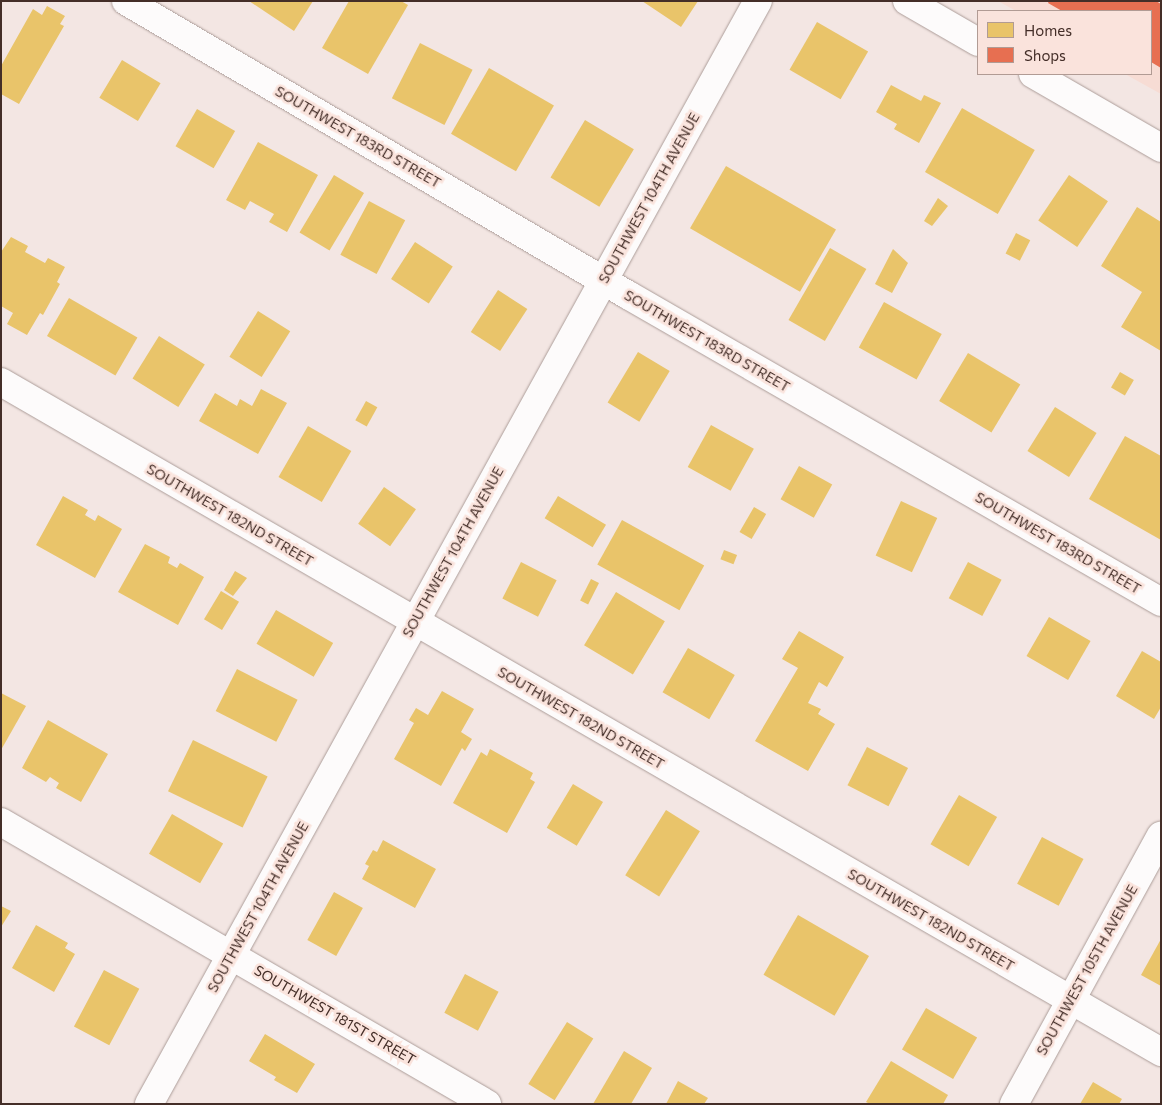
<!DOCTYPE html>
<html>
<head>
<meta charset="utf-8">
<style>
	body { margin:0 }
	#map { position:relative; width:1162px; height:1105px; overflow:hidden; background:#f3e6e3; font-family:Commissioner,sans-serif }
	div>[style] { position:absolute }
	.built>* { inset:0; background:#f7dcd4 }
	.homes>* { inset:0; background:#e9c46a; transform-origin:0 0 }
	.shops>* { inset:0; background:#e76f51 }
	.roads { filter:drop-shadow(0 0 1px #ac9d99) drop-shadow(0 0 1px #ac9d99) }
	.minor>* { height:28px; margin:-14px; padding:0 14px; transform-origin:14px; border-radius:14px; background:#fdfbfb }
	.tertiary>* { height:28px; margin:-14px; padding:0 14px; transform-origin:14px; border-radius:14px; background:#fdfbfb }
	.secondary>* { height:28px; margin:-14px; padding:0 14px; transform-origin:14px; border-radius:14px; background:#fdfbfb }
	span { translate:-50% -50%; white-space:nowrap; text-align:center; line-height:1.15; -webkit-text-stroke:5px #fae3dc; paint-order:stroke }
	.street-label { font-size:14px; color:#442e28 }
	.frame { position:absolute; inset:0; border:2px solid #442e28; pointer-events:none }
	.legend { position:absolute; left:977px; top:10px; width:175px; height:65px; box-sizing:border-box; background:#fae3dc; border:1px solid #b19b94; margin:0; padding:6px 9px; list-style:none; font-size:15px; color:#442e28 }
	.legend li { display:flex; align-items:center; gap:10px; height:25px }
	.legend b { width:25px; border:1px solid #b19b94 }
</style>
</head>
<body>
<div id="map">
	<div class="built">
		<i style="clip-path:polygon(998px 1px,1161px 1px,1161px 94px,1125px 74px,1151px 74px,1151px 11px,1016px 11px)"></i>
	</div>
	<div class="homes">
		<i style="clip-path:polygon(249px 1px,313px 1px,294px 31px)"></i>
		<i style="clip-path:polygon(349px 1px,401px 1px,408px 5px,368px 74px,322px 48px)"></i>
		<i style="clip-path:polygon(642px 1px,698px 1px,681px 27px)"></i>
		<i style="clip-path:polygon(47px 6px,65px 16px,60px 24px,64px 26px,19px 104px,1px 94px,1px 66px,33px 9px,42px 15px)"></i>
		<i style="left:817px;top:22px;width:59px;height:55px;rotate:30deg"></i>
		<i style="left:420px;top:43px;width:59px;height:62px;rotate:27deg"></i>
		<i style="left:122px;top:60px;width:45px;height:44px;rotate:31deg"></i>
		<i style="left:489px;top:68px;width:75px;height:76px;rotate:30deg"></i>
		<i style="clip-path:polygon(891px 85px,921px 101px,924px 95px,941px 103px,919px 143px,894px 129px,897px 124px,876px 112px)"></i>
		<i style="left:962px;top:108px;width:84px;height:74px;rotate:30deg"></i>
		<i style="left:197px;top:109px;width:44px;height:43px;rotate:30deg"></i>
		<i style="left:585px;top:120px;width:57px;height:67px;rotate:31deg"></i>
		<i style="clip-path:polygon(258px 142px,318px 175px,287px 232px,269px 222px,274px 214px,250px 201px,245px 210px,226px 200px)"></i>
		<i style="left:726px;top:166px;width:127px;height:72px;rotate:30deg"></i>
		<i style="left:334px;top:175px;width:35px;height:67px;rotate:31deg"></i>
		<i style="left:1069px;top:175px;width:47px;height:55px;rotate:34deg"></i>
		<i style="clip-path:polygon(938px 198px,948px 206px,932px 226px,924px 221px)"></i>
		<i style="left:369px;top:201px;width:41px;height:61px;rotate:28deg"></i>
		<i style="clip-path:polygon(1137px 207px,1161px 222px,1161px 351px,1121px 327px,1142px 292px,1101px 266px)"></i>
		<i style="left:1016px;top:233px;width:16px;height:23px;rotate:27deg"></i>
		<i style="clip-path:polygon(11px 237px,28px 246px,25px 252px,45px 263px,48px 258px,65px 267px,57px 282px,60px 284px,43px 315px,40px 313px,27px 335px,7px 324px,13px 313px,1px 306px,1px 252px)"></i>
		<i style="left:415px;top:242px;width:45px;height:44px;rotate:33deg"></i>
		<i style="left:830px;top:248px;width:42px;height:83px;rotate:30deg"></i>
		<i style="clip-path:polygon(893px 249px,908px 263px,892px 293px,875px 284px)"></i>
		<i style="left:498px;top:290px;width:35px;height:50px;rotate:33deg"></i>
		<i style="left:69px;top:298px;width:79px;height:44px;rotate:30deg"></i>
		<i style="left:884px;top:302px;width:66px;height:52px;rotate:29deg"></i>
		<i style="left:258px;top:311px;width:38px;height:54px;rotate:32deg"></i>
		<i style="left:159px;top:336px;width:54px;height:50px;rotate:32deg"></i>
		<i style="left:638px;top:352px;width:37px;height:59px;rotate:31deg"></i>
		<i style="left:968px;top:353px;width:61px;height:56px;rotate:31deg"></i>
		<i style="left:1120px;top:372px;width:16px;height:18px;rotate:30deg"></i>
		<i style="clip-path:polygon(261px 389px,287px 403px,258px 454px,199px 421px,215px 393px,237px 406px,240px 399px,252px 406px)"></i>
		<i style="left:366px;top:401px;width:13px;height:22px;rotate:29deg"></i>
		<i style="left:1055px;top:407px;width:49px;height:52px;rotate:32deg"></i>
		<i style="left:711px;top:425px;width:49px;height:48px;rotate:29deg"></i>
		<i style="left:308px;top:426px;width:50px;height:59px;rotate:30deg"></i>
		<i style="clip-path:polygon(1125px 436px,1161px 456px,1161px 540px,1089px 499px)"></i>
		<i style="left:799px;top:466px;width:38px;height:38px;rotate:29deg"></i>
		<i style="left:384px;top:487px;width:39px;height:45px;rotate:35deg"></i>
		<i style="clip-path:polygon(63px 496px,88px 510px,85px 515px,95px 521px,98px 515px,122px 529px,95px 578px,36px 545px)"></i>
		<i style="left:558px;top:496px;width:56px;height:26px;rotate:31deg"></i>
		<i style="left:901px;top:501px;width:40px;height:60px;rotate:25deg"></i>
		<i style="left:754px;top:507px;width:14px;height:29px;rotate:30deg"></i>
		<i style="left:622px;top:520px;width:94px;height:51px;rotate:29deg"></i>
		<i style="clip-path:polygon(145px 544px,170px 557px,168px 563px,177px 568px,180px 563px,204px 577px,178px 625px,118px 592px)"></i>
		<i style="left:724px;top:550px;width:14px;height:10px;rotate:21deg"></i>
		<i style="left:521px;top:562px;width:40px;height:41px;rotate:27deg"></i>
		<i style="left:968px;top:562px;width:38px;height:41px;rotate:28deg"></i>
		<i style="clip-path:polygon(235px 571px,247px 578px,233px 596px,224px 590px)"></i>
		<i style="left:591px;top:579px;width:9px;height:24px;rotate:27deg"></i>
		<i style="left:221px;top:591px;width:21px;height:33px;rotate:31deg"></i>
		<i style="left:616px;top:592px;width:57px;height:62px;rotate:31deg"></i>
		<i style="left:276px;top:610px;width:66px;height:39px;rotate:30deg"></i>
		<i style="left:1049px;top:617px;width:48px;height:45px;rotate:30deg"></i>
		<i style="clip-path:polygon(799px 631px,844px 657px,827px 687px,819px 682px,808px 703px,821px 709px,818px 714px,835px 724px,808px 771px,755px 741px,798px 668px,782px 659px)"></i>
		<i style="left:688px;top:648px;width:54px;height:51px;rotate:30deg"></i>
		<i style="clip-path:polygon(1142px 651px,1161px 662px,1161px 707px,1154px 719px,1116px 696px)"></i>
		<i style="left:237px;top:669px;width:68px;height:47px;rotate:27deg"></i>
		<i style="clip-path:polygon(442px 691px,474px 709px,461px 732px,472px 739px,465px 751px,462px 748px,441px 786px,394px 759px,414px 723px,409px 720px,416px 708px,428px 715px)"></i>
		<i style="clip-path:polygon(1px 693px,26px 706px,1px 750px)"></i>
		<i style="clip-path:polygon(48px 720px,108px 754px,81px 802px,56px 788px,59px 783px,50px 777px,46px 782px,22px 768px)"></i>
		<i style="left:193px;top:740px;width:83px;height:57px;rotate:26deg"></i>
		<i style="left:867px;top:747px;width:46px;height:43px;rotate:27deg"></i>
		<i style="clip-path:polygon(490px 749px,533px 773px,530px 779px,535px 782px,507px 833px,453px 803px,481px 752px,487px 756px)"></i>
		<i style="left:573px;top:784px;width:35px;height:51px;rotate:31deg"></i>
		<i style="left:959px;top:795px;width:44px;height:57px;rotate:30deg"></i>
		<i style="left:666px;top:810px;width:40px;height:77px;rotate:32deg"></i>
		<i style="left:172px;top:814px;width:59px;height:46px;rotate:30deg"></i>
		<i style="left:1042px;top:837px;width:47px;height:53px;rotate:28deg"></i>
		<i style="clip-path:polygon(383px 840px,436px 869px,415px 908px,362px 879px,369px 866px,365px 864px,373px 850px,377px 852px)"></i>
		<i style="left:334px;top:892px;width:33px;height:55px;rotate:29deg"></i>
		<i style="clip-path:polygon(1px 906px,11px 911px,1px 927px)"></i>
		<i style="left:798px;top:915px;width:82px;height:69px;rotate:30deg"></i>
		<i style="clip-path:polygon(36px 925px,68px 943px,65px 948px,75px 954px,54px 992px,12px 968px)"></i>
		<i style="clip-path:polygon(1161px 939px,1161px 986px,1141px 975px)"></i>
		<i style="left:104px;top:970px;width:40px;height:64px;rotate:28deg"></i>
		<i style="left:465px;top:974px;width:38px;height:44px;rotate:28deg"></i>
		<i style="left:926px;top:1008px;width:59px;height:48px;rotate:30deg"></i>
		<i style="left:567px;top:1022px;width:31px;height:73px;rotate:32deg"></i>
		<i style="clip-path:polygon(265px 1034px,315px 1064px,297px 1093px,274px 1080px,276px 1077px,249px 1061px)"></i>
		<i style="clip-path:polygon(624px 1051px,652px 1068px,631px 1104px,593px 1104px)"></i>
		<i style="clip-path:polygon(891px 1061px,948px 1095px,943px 1104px,870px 1104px,866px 1102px)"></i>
		<i style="clip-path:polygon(678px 1081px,708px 1098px,704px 1104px,666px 1104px)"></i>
		<i style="clip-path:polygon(1093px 1082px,1122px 1099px,1119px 1104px,1080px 1104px)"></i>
	</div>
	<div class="shops">
		<i style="clip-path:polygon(1049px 1px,1156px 1px,1161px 4px,1161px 68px,1151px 62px,1151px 11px,1062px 11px,1048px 3px)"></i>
	</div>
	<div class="roads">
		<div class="minor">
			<i style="left:126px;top:1px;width:582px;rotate:30.36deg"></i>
			<i style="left:628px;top:295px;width:615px;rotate:29.94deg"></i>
			<i style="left:1px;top:382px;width:1340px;rotate:30.01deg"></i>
			<i style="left:1px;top:822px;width:562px;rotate:30.12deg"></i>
			<i style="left:1014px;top:1104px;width:306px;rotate:-61.3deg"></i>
		</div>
		<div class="tertiary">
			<i style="left:149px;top:1104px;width:1260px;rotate:-61.1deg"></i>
		</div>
		<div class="secondary">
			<i style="left:907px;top:1px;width:82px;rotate:30deg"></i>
			<i style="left:1033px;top:74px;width:148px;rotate:30deg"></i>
		</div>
	</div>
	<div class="street-label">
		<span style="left:358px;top:137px;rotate:30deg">SOUTHWEST 183RD STREET</span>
		<span style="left:649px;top:198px;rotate:-61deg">SOUTHWEST 104TH AVENUE</span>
		<span style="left:707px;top:341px;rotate:30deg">SOUTHWEST 183RD STREET</span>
		<span style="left:230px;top:515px;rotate:30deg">SOUTHWEST 182ND STREET</span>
		<span style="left:1058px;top:543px;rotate:30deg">SOUTHWEST 183RD STREET</span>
		<span style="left:453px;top:552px;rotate:-61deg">SOUTHWEST 104TH AVENUE</span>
		<span style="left:581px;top:718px;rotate:30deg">SOUTHWEST 182ND STREET</span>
		<span style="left:258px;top:907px;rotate:-61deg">SOUTHWEST 104TH AVENUE</span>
		<span style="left:931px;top:920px;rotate:30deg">SOUTHWEST 182ND STREET</span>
		<span style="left:1087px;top:970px;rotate:-61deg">SOUTHWEST 105TH AVENUE</span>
		<span style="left:335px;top:1015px;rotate:30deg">SOUTHWEST 181ST STREET</span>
	</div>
	<div class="frame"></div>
	<ul class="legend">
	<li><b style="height:14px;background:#e9c46a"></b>Homes</li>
	<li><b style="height:14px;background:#e76f51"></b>Shops</li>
	</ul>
</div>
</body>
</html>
